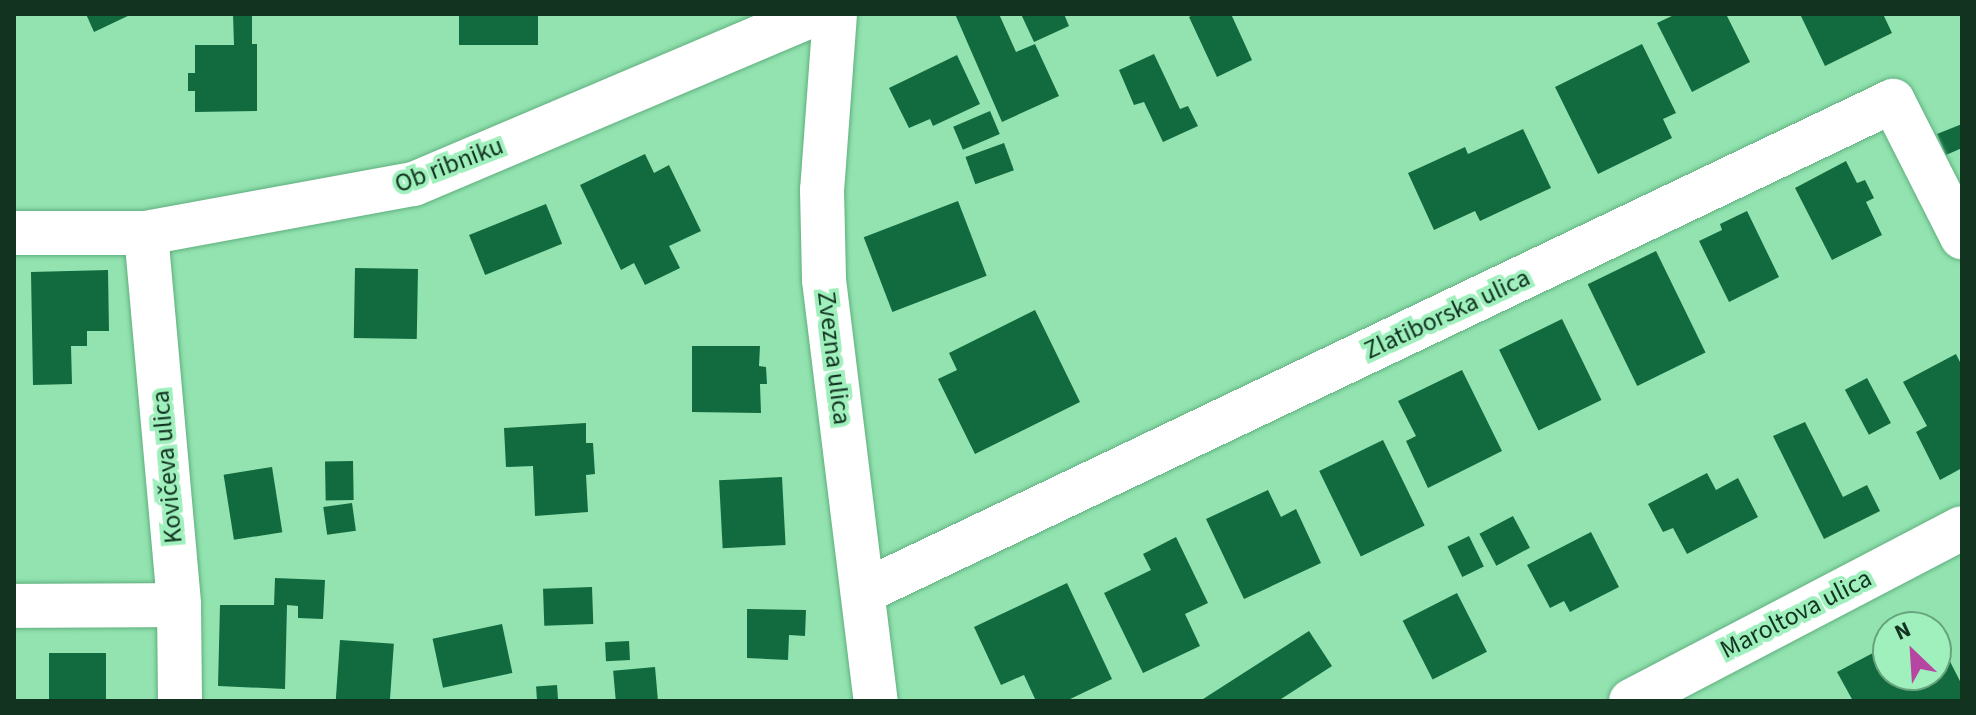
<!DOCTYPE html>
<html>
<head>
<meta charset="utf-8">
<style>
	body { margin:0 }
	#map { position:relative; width:1976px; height:715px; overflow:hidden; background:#92e3b0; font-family:"Source Sans 3",sans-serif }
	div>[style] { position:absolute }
	.building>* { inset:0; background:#116b3e; transform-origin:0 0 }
	.roads { filter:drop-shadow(0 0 2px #60af7f) drop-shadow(0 0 2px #60af7f) }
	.street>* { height:44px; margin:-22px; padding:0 22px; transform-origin:22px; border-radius:22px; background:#fff }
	span { translate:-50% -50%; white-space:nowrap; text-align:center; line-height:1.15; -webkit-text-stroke:8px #9ff0bd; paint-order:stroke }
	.street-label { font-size:26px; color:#123320 }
	.frame { position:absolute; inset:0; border:16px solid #123320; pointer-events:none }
	.north { position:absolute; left:1872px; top:611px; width:80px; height:80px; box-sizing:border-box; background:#9ff0bd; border:2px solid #67a47e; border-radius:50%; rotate:335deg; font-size:22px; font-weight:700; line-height:32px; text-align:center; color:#123320 }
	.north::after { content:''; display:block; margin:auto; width:28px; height:36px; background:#b746a2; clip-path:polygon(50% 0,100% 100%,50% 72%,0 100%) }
</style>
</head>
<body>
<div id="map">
	<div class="building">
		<i style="clip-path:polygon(86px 14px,132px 14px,94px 32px)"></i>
		<i style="clip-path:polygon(233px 14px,252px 14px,252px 44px,257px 44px,257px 111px,195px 112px,195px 91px,188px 91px,188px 73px,195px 73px,195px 45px,234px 45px)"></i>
		<i style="left:459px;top:14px;width:79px;height:31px"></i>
		<i style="clip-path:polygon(955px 14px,999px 14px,1016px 52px,1035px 44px,1059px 96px,1002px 122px)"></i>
		<i style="clip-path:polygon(1021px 14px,1064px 14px,1069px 26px,1034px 42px)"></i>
		<i style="clip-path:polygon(1195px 14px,1231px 14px,1252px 60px,1217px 77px,1189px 17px)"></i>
		<i style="clip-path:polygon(1676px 14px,1726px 14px,1750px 62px,1692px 92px,1657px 23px)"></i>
		<i style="clip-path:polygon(1800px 14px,1883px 14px,1892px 33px,1825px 66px)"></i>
		<i style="clip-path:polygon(1642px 44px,1676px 113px,1663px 119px,1672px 138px,1598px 174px,1555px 87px)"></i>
		<i style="clip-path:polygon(1154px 54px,1180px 109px,1188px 106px,1198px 126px,1163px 142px,1144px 102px,1134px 105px,1119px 70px)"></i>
		<i style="clip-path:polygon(957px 55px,980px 104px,933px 126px,930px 119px,909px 128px,889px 88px)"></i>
		<i style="left:990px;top:111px;width:25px;height:40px;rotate:67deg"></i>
		<i style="clip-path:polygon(1962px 124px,1962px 148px,1946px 155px,1937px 134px)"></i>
		<i style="clip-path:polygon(1523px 129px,1551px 188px,1480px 221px,1475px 211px,1434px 230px,1408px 173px,1465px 147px,1468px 154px)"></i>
		<i style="left:1004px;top:143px;width:29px;height:41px;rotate:70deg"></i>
		<i style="clip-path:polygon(645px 154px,654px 173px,669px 165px,701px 231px,669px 246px,680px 268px,645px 285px,634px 263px,621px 270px,580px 185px)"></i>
		<i style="clip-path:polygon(1846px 161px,1857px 183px,1865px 180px,1874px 198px,1866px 202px,1882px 235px,1832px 260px,1795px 188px)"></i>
		<i style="left:958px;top:201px;width:80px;height:101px;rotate:69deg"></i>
		<i style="left:546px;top:204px;width:43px;height:83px;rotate:68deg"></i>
		<i style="clip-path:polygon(1747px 211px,1779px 277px,1729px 302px,1699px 241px,1722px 230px,1720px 224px)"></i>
		<i style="left:1656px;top:251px;width:113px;height:76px;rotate:64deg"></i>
		<i style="left:355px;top:268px;width:63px;height:70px;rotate:1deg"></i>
		<i style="clip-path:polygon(108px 270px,109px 331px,87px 331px,87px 346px,71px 346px,72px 384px,33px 385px,31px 272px)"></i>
		<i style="clip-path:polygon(1035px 310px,1080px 402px,975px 454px,938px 379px,957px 370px,949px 353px)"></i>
		<i style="left:1562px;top:319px;width:90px;height:70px;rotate:64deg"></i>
		<i style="clip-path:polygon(692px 346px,760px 346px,759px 366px,766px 367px,767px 384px,760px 384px,761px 413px,692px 412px)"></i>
		<i style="clip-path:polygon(1956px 354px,1962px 366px,1962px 468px,1940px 480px,1916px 432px,1927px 426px,1903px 382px)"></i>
		<i style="clip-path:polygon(1462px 370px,1502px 451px,1428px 488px,1406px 441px,1416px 436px,1398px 401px)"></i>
		<i style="left:1867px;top:378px;width:51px;height:25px;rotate:62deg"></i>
		<i style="clip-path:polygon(1805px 422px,1843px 497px,1867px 485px,1880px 511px,1824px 539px,1773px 436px)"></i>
		<i style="clip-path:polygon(586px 423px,586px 443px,593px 443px,595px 474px,586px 475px,588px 512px,535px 516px,533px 466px,506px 467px,504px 428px)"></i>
		<i style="left:1383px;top:440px;width:95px;height:71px;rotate:64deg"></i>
		<i style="left:353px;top:461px;width:39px;height:28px;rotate:89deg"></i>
		<i style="left:272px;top:467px;width:66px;height:49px;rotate:81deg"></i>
		<i style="clip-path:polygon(1707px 473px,1716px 490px,1738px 478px,1758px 517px,1687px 554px,1673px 528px,1663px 532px,1648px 504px)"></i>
		<i style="left:782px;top:477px;width:68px;height:63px;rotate:87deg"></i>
		<i style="clip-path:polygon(1268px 490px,1281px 517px,1296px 509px,1321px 563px,1244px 599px,1206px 519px)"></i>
		<i style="left:352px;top:503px;width:28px;height:29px;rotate:82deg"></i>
		<i style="left:1513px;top:516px;width:36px;height:38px;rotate:62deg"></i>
		<i style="clip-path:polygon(1591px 532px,1619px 587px,1570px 612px,1564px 601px,1550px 608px,1527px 565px)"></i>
		<i style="left:1469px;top:536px;width:34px;height:24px;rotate:64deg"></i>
		<i style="clip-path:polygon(1176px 537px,1208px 603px,1185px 614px,1200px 646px,1143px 673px,1104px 593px,1151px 570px,1143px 554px)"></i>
		<i style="clip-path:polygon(275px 578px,325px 580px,323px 619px,298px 618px,298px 606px,287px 605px,285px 689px,218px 686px,220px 605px,274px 605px)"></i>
		<i style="clip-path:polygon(1067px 583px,1112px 679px,1066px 701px,1036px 701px,1024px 675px,1001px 685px,974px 627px)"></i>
		<i style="left:592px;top:587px;width:37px;height:49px;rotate:88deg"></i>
		<i style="left:1457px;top:593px;width:66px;height:61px;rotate:63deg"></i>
		<i style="clip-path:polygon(747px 609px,806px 610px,805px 636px,789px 635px,788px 660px,747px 658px)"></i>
		<i style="left:502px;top:624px;width:50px;height:71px;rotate:78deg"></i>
		<i style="clip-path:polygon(1309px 631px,1332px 666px,1278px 701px,1200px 701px)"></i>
		<i style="clip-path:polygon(1936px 634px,1962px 685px,1962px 701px,1853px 701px,1837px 672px,1888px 645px,1888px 675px,1936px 675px)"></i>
		<i style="left:340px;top:640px;width:54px;height:61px;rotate:4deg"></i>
		<i style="left:629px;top:641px;width:19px;height:24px;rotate:87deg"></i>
		<i style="left:49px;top:653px;width:57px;height:48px"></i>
		<i style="left:655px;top:667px;width:34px;height:42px;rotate:85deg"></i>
		<i style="left:557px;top:685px;width:16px;height:21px;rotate:86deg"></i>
	</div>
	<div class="roads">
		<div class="street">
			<i style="left:835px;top:14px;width:176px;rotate:94.2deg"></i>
			<i style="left:822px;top:190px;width:90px;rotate:88.7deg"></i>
			<i style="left:824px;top:280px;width:424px;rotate:83deg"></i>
			<i style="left:14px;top:233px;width:132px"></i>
			<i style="left:146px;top:233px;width:272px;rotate:-10.4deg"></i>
			<i style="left:414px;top:184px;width:435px;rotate:-23deg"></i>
			<i style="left:146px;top:233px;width:373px;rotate:84.9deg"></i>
			<i style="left:179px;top:605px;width:96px;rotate:89.4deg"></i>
			<i style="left:863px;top:592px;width:1141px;rotate:-25.49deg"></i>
			<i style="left:1893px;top:101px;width:153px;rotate:63.1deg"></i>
			<i style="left:14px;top:606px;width:165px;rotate:-0.3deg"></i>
			<i style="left:1631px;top:701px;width:373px;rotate:-27.6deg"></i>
		</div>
	</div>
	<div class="street-label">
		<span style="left:449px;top:165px;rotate:-21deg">Ob ribniku</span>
		<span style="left:1447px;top:314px;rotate:-25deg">Zlatiborska ulica</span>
		<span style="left:834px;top:358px;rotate:83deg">Zvezna ulica</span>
		<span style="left:167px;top:467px;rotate:-95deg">Kovičeva ulica</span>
		<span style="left:1796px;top:614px;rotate:-27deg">Maroltova ulica</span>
	</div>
	<div class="frame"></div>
	<div class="north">N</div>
</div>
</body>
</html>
